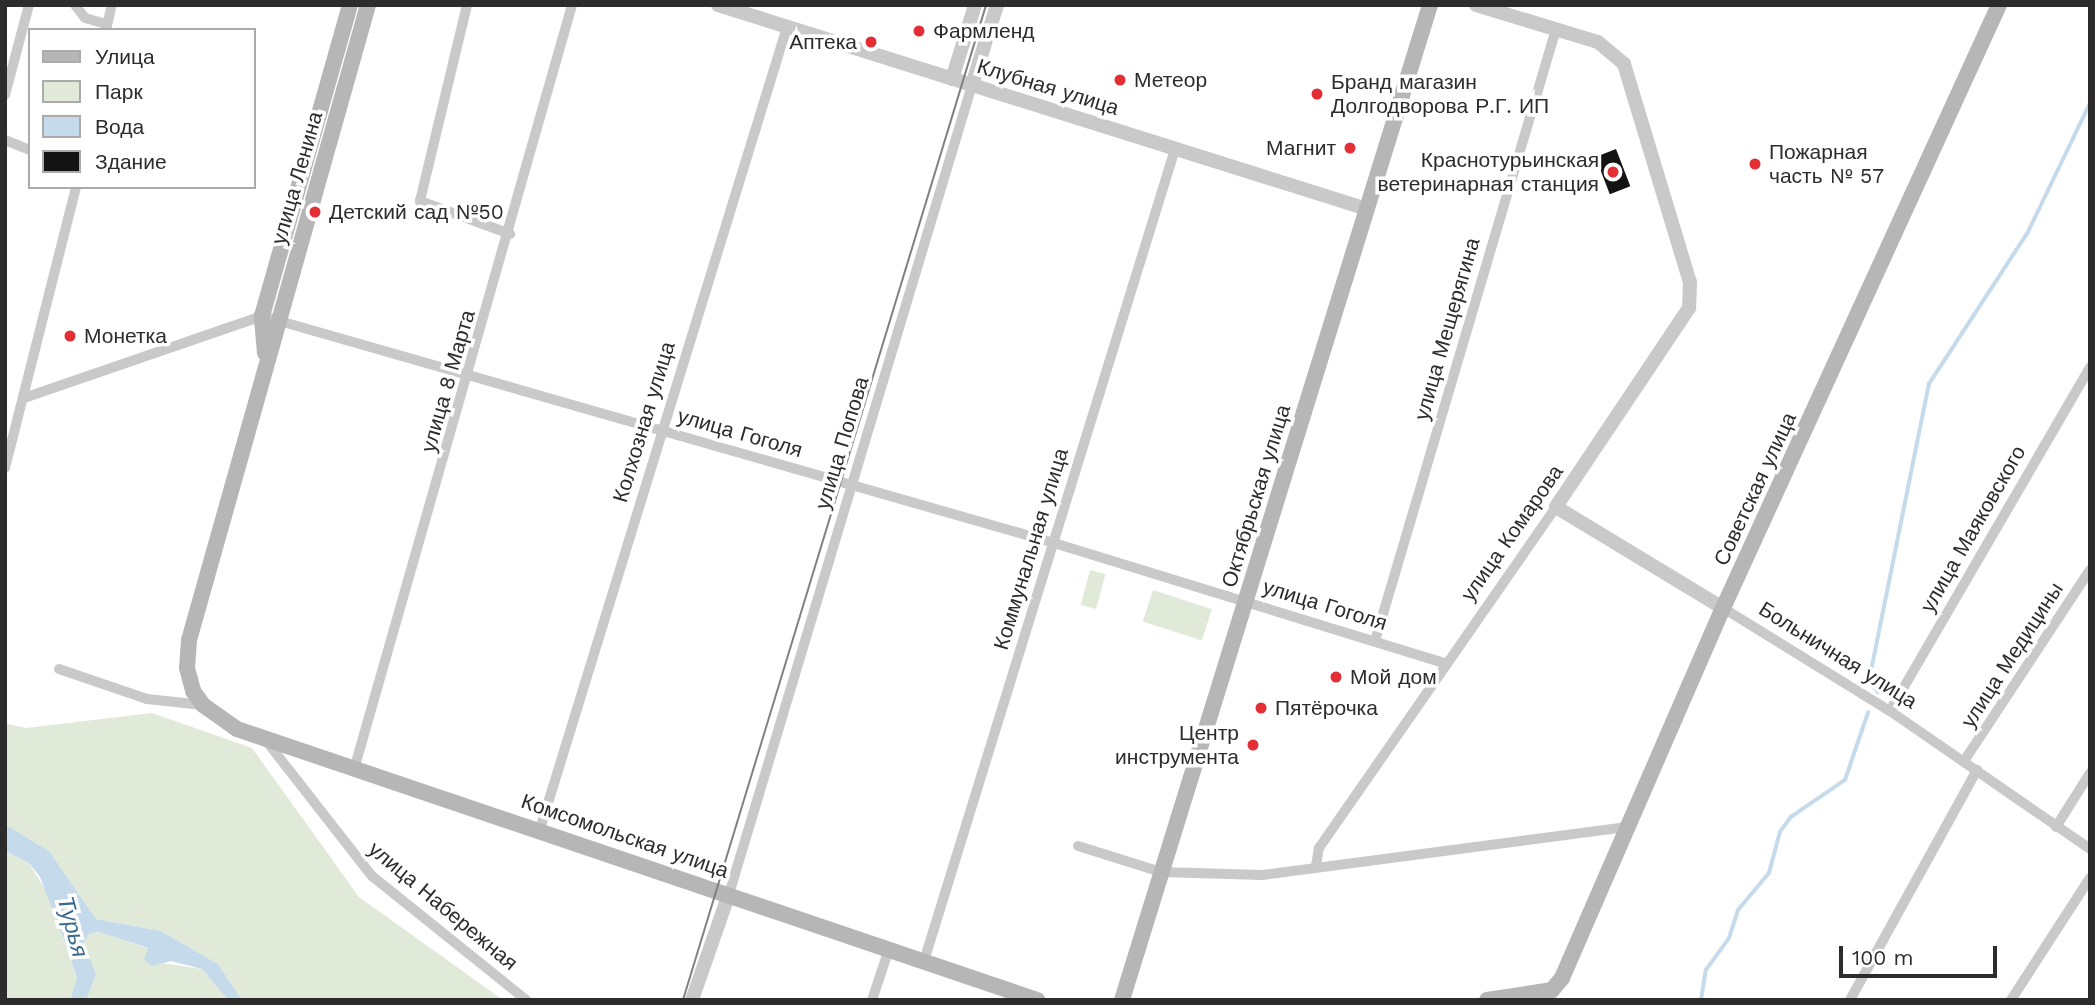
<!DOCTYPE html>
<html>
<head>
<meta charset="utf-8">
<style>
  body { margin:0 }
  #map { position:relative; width:2095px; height:1005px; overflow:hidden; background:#fff; font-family:"Work Sans",sans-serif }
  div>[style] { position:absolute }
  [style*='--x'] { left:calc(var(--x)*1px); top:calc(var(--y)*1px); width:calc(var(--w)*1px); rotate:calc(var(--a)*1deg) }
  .green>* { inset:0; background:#e1ead9; transform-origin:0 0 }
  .water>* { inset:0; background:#c5daea }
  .stream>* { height:3.5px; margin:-1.75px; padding:0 1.75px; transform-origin:1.75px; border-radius:1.75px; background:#c5daea }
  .building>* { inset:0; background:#131313; transform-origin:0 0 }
  .minor>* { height:10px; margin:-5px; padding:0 5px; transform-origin:5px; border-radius:5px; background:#c9c9c9 }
  .tertiary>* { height:14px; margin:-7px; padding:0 7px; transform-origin:7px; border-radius:7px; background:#c9c9c9 }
  .secondary>* { height:16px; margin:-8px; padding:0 8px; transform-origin:8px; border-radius:8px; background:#b6b6b6 }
  .tram>* { height:2px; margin:-1px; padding:0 1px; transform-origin:1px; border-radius:1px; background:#818181 }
  .dots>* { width:19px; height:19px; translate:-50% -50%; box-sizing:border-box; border:4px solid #fff; border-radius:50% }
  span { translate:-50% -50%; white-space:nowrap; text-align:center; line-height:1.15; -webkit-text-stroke:7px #fff; paint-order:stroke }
  .poi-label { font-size:21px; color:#2c2c2c }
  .left { translate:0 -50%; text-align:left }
  .right { translate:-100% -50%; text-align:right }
  .street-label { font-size:21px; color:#2c2c2c }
  .water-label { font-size:23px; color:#3c6a8c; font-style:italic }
  .frame { position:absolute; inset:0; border:7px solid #2c2c2c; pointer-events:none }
  .legend { position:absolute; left:28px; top:28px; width:228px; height:161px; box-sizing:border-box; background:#fff; border:2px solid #ababab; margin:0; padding:9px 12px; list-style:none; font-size:21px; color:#2c2c2c }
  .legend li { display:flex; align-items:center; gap:14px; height:35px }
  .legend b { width:35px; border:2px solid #ababab }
  .scale { position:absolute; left:1839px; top:946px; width:158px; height:32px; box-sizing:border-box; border:4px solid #2c2c2c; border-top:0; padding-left:9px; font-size:21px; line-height:24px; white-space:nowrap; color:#2c2c2c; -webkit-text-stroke:5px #fff; paint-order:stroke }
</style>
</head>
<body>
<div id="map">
  <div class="green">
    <div style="left:1090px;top:570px;width:16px;height:36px;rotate:15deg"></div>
    <div style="left:1153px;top:590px;width:62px;height:33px;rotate:18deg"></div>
    <div style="clip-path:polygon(152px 713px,252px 748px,359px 897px,503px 1000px,242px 1000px,218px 964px,161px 931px,96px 919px,49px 851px,5px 824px,5px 723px,26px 728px)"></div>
    <div style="clip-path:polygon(5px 851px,29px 863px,46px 891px,77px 978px,70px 1000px,5px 1000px)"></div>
    <div style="clip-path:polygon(100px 932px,149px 949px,146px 955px,162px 963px,202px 969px,228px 1000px,86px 1000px,83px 944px,89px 934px)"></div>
  </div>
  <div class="water">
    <div style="clip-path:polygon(5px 824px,49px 851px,96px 919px,161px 931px,218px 964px,242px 1000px,228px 1000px,202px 969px,171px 961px,152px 966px,144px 960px,148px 948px,99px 932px,89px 934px,83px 944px,96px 974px,86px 1000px,70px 1000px,77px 978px,63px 938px,40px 877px,29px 863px,5px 851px)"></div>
  </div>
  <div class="stream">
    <div style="--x:1878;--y:693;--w:15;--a:-127"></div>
    <div style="--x:1869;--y:681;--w:303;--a:-78.6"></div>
    <div style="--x:1929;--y:384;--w:181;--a:-56.9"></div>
    <div style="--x:2028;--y:232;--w:143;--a:-64.3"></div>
    <div style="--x:1701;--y:1000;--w:30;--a:-81"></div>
    <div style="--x:1706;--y:970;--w:39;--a:-54"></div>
    <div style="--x:1729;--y:938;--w:29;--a:-72"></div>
    <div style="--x:1738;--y:910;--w:48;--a:-50"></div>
    <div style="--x:1769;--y:873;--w:42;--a:-75"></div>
    <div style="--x:1780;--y:832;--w:19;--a:-54"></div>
    <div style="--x:1791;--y:817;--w:65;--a:-34.4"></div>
    <div style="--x:1845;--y:780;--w:71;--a:-71.1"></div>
  </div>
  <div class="building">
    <div style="left:1616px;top:149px;width:40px;height:22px;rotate:69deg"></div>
  </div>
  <div class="minor">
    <div style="--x:75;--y:5;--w:16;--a:52"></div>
    <div style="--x:85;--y:18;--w:22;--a:16"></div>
    <div style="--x:467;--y:5;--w:202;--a:103.5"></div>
    <div style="--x:420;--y:201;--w:96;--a:20.1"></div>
    <div style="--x:106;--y:30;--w:26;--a:-77"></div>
    <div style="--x:5;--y:95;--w:93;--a:-75.1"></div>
    <div style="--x:5;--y:140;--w:27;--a:22"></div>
    <div style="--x:24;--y:398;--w:252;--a:-19"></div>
    <div style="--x:262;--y:316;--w:824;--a:15.99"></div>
    <div style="--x:1054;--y:543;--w:411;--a:17.1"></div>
    <div style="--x:5;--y:468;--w:290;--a:-75.8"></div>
    <div style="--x:1723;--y:608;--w:196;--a:31.7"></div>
    <div style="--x:1890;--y:711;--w:243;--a:34.6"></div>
    <div style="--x:1375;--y:641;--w:638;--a:-73.52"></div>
    <div style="--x:59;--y:669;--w:93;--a:18.8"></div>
    <div style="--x:147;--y:699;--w:56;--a:6.1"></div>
    <div style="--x:1890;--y:711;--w:398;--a:-59.8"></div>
    <div style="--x:264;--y:738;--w:175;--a:52"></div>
    <div style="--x:372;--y:876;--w:198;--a:38.8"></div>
    <div style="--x:1964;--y:761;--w:229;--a:-56.6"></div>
    <div style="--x:355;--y:766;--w:791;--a:-74.08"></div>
    <div style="--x:2056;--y:827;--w:64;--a:-57.8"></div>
    <div style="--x:540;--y:829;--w:839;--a:-72.88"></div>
    <div style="--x:1078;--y:846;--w:87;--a:17.4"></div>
    <div style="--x:1161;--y:872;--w:101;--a:1.7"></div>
    <div style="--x:1262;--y:875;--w:367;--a:-7.5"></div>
    <div style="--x:1316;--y:866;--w:18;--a:-81"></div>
    <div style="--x:1319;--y:848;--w:415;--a:-55.2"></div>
    <div style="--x:729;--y:894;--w:845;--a:-73.28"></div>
    <div style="--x:924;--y:961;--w:850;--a:-72.82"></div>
    <div style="--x:872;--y:1000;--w:54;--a:-71.6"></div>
    <div style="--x:1850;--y:1000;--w:263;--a:-61.1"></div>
    <div style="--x:2011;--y:1000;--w:145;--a:-57.1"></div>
  </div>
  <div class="tertiary">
    <div style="--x:718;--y:5;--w:680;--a:17.45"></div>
    <div style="--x:1476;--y:5;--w:127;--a:16.9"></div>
    <div style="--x:1598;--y:42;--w:34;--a:40"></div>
    <div style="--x:1624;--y:64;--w:228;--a:73.2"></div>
    <div style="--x:1690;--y:282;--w:26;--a:92"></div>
    <div style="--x:1689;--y:308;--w:239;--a:123.8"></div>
    <div style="--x:1556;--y:507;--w:195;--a:31.2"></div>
    <div style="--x:952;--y:79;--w:77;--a:-72.7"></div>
    <div style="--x:972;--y:85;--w:84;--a:-72.6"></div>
    <div style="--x:692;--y:1000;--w:112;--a:-70.8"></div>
  </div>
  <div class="secondary">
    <div style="--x:368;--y:5;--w:660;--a:105.74"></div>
    <div style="--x:189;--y:640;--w:28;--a:94"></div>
    <div style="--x:187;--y:668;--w:24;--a:75"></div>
    <div style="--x:193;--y:691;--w:17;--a:54"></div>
    <div style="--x:203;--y:705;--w:42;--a:35.2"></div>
    <div style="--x:237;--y:729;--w:845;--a:18.71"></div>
    <div style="--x:265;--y:353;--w:37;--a:-95"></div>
    <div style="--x:262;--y:316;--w:323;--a:-74.2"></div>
    <div style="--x:1122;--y:1000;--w:1042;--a:-72.8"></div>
    <div style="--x:1487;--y:1000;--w:66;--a:-8.7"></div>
    <div style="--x:1552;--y:990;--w:16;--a:-50"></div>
    <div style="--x:1562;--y:978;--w:404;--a:-66.5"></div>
    <div style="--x:1723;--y:608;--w:663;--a:-65.41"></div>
  </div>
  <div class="tram">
    <div style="--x:683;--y:1000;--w:1040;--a:-73.06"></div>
  </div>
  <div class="dots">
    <div style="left:919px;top:31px;background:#e22e34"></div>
    <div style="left:871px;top:42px;background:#e22e34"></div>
    <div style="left:1120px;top:80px;background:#e22e34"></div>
    <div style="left:1317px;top:94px;background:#e22e34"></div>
    <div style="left:1350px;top:148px;background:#e22e34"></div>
    <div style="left:1755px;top:164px;background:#e22e34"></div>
    <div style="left:1613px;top:172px;background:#e22e34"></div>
    <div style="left:315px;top:212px;background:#e22e34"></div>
    <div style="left:70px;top:336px;background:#e22e34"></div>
    <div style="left:1336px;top:677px;background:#e22e34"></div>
    <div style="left:1261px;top:708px;background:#e22e34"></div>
    <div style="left:1253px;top:745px;background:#e22e34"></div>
  </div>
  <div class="poi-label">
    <span class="left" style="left:933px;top:31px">Фармленд</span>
    <span class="right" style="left:857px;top:42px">Аптека</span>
    <span class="left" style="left:1134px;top:80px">Метеор</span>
    <span class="left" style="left:1331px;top:94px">Бранд магазин<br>Долгодворова Р.Г. ИП</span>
    <span class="right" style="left:1336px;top:148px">Магнит</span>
    <span class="left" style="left:1769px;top:164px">Пожарная<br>часть № 57</span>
    <span class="right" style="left:1599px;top:172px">Краснотурьинская<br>ветеринарная станция</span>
    <span class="left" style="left:329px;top:212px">Детский сад №50</span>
    <span class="left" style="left:84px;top:336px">Монетка</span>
    <span class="left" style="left:1350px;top:677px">Мой дом</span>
    <span class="left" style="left:1275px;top:708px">Пятёрочка</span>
    <span class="right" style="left:1239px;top:745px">Центр<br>инструмента</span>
  </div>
  <div class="street-label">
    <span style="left:1048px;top:87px;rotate:17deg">Клубная улица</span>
    <span style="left:297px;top:178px;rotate:-74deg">улица Ленина</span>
    <span style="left:1447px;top:329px;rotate:-74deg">улица Мещерягина</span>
    <span style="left:448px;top:381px;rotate:-74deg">улица 8 Марта</span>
    <span style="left:644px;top:422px;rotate:-73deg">Колхозная улица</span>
    <span style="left:740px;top:433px;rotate:16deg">улица Гоголя</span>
    <span style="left:842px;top:443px;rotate:-73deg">улица Попова</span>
    <span style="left:1755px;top:489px;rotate:-65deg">Советская улица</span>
    <span style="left:1256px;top:496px;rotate:-73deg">Октябрьская улица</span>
    <span style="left:1973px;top:529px;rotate:-60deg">улица Маяковского</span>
    <span style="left:1512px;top:533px;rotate:-55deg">улица Комарова</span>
    <span style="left:1031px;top:549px;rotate:-73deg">Коммунальная улица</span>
    <span style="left:1325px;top:605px;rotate:17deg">улица Гоголя</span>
    <span style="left:1838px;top:655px;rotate:32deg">Больничная улица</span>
    <span style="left:2012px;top:655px;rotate:-57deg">улица Медицины</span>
    <span style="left:625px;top:836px;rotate:19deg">Комсомольская улица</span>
    <span style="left:443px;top:906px;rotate:40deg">улица Набережная</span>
  </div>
  <div class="water-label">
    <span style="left:72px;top:927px;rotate:75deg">Турья</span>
  </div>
  <div class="frame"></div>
  <ul class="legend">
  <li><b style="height:9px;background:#b6b6b6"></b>Улица</li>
  <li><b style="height:19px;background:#e1ead9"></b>Парк</li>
  <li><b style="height:19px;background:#c5daea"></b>Вода</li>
  <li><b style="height:19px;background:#131313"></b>Здание</li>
  </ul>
  <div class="scale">100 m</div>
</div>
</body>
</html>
